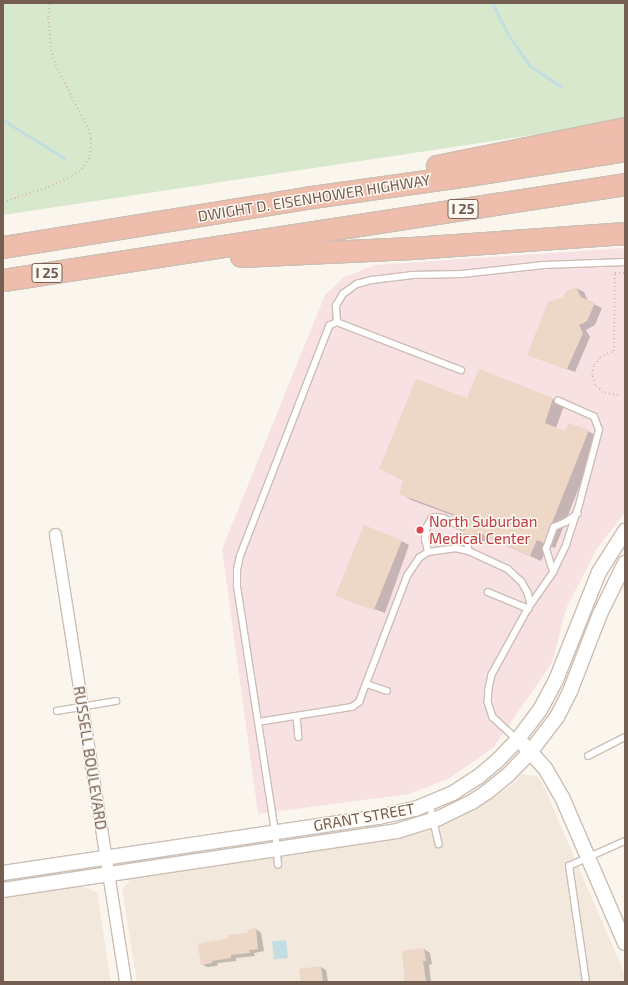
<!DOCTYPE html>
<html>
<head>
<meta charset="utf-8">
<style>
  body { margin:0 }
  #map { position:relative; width:628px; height:985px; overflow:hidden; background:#fbf6ed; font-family:"Exo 2",sans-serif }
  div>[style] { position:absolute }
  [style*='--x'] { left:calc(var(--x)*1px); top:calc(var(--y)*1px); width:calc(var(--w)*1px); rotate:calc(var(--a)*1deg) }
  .residential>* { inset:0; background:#f2e8dc }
  .medical>* { inset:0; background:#f8e1e3 }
  .green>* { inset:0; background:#d7e8cc }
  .water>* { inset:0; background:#c3dee3; transform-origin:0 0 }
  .shadow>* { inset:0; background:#0003 }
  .stream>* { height:3px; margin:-1.5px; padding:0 1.5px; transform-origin:1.5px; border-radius:1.5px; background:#c3dee3 }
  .building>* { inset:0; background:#edd7c7; transform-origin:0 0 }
  .path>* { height:2px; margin-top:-1px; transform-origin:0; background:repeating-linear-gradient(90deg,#d3baaa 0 1px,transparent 0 4px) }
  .roads { filter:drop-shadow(1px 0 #ccbeb3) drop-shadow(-1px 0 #ccbeb3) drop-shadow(0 1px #ccbeb3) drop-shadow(0 -1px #ccbeb3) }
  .service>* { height:5.5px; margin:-2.75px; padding:0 2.75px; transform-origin:2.75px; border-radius:2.75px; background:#fff }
  .minor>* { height:11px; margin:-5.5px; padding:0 5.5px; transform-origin:5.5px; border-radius:5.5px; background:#fff }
  .tertiary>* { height:14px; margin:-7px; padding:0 7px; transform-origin:7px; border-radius:7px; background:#fff }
  .motorway>* { height:21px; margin:-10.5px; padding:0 10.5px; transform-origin:10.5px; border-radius:10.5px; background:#eebdab }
  .dots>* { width:11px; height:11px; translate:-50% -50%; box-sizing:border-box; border:2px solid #fefaf3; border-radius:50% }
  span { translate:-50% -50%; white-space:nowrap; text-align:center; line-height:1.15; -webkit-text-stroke:3px #fefaf3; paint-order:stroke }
  .shield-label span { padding:1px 3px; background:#fefaf3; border:1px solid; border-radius:3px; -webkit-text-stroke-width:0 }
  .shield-label { font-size:14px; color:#745e51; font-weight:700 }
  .street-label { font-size:15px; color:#745e51 }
  .health-label { font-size:15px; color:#be3a42 }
  .left { translate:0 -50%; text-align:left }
  .frame { position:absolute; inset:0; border:4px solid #745e51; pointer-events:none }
</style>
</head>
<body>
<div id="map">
  <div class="residential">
    <div style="clip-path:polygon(521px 774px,537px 776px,543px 785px,623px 970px,625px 982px,137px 982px,122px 889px,132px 878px,401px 837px,424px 831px,471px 811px,497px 795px,517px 781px)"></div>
    <div style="clip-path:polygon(81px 886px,97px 892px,111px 982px,3px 982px,3px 898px)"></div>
  </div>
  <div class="medical">
    <div style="clip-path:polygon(625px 248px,625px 512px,596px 550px,566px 609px,552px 663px,493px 748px,448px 779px,409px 794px,258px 814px,222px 549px,325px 295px,344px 277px,375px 265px)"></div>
  </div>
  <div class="green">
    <div style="clip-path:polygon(3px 3px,625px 3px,625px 121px,3px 215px)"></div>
  </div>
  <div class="water">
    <div style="left:286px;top:940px;width:18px;height:14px;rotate:84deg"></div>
  </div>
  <div class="shadow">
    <div style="clip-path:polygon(576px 288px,584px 292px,588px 301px,602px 308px,595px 325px,586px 330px,590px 337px,575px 372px,528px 355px,564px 298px)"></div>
    <div style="clip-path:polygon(480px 370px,553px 399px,564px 406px,556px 428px,566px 433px,588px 431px,599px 437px,555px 548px,548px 546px,541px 561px,491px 539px,482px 542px,477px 539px,474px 542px,464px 536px,467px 528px,465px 520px,411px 500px,400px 493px,404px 481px,380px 468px,468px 399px)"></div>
    <div style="clip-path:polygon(402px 541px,409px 545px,385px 613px,339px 596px)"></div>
    <div style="clip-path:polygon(256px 929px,261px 933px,264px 951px,254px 953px,255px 956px,236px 958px,236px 961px,218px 963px,217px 966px,207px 967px,202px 964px)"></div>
    <div style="clip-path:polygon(424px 949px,430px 953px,432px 964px,429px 965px,431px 982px,405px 982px,403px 952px)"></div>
    <div style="clip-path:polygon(321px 967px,326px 970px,328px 982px,302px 982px)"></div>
  </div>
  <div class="stream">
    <div style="--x:492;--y:3;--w:34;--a:63"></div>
    <div style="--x:507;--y:33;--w:40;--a:55.1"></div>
    <div style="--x:530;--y:66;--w:37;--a:33"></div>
    <div style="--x:3;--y:120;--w:72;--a:31.9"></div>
  </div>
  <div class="building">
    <div style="clip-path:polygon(576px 287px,581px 297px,595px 303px,587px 321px,579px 325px,583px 333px,567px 369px,527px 355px,548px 302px,563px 297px,566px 291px)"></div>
    <div style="clip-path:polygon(479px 369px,553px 398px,545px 423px,565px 431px,568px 423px,589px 430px,544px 543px,537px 540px,530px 556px,479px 533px,471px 536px,466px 534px,463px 537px,460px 530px,466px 527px,463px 522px,464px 518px,399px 494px,403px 480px,379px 469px,416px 379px,467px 398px)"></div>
    <div style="left:364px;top:525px;width:41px;height:76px;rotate:22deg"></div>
    <div style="clip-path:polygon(256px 928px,258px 949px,249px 950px,250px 953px,231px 955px,231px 958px,212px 961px,212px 963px,201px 965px,198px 944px,229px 938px,228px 935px,248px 933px,247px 930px)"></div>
    <div style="clip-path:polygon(424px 948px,426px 961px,423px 961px,426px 981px,405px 982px,402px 951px)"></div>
    <div style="clip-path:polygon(321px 966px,323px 982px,301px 982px,299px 969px)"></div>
  </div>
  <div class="path">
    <div style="--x:3;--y:202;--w:48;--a:-18.1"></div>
    <div style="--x:49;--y:187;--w:25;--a:-26"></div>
    <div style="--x:72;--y:176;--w:12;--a:-35"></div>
    <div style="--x:82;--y:169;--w:15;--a:-58"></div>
    <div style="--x:90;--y:156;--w:18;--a:-87"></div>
    <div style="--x:91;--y:138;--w:8;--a:-104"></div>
    <div style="--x:89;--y:130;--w:72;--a:-117.3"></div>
    <div style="--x:56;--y:66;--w:16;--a:-108"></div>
    <div style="--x:51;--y:51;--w:34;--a:-95"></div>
    <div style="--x:48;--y:17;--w:14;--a:-82"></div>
    <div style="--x:618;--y:395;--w:15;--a:-169"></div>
    <div style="--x:603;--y:392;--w:11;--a:-139"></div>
    <div style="--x:595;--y:385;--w:10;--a:-107"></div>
    <div style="--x:592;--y:375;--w:10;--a:-79"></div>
    <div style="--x:594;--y:365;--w:10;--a:-53"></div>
    <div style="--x:600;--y:357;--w:15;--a:-23"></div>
    <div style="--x:614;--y:351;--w:78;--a:-89.3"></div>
    <div style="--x:615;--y:273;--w:10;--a:0"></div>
  </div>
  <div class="roads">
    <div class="service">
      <div style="--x:337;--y:322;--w:16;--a:-94"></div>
      <div style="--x:336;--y:306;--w:14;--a:-60"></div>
      <div style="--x:343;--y:294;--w:17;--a:-36"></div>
      <div style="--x:357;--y:284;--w:16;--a:-15"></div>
      <div style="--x:372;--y:280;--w:39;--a:-7"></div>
      <div style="--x:411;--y:275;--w:51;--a:-1.1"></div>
      <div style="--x:462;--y:274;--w:82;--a:-6.3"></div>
      <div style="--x:544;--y:265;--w:81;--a:-2.1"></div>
      <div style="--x:467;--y:538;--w:13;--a:81"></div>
      <div style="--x:428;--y:552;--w:13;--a:-103"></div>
      <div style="--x:425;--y:539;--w:12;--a:-81"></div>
      <div style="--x:427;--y:527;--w:9;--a:-63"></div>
      <div style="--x:431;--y:519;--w:4;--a:-27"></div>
      <div style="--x:435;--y:517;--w:8;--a:7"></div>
      <div style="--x:443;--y:518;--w:21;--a:23"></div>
      <div style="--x:553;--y:572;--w:24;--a:-107"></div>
      <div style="--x:546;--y:549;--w:23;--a:-70"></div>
      <div style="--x:554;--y:527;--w:13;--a:-23"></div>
      <div style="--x:566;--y:522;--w:14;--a:-36"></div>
      <div style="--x:488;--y:592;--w:44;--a:22.5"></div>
      <div style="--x:531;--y:604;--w:39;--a:-55"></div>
      <div style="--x:553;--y:572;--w:30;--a:-64"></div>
      <div style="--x:566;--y:545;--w:38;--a:-72"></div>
      <div style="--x:578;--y:509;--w:82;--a:-75.1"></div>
      <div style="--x:599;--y:430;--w:14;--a:-111"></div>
      <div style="--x:594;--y:417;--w:39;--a:-156"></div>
      <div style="--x:367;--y:684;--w:21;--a:19"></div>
      <div style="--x:57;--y:711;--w:60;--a:-9.6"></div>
      <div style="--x:297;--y:716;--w:21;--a:85"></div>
      <div style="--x:258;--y:722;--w:95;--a:-9.1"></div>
      <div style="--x:352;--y:707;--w:9;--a:-36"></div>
      <div style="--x:359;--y:702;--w:135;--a:-69.1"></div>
      <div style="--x:407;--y:576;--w:22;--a:-56"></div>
      <div style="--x:419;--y:558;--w:11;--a:-34"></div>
      <div style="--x:428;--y:552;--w:27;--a:-8"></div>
      <div style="--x:455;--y:548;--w:14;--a:12"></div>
      <div style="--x:469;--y:551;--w:43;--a:24.8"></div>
      <div style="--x:508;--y:569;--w:19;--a:43"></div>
      <div style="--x:522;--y:582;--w:13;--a:61"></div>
      <div style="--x:528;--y:593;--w:11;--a:75"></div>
      <div style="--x:531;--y:604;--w:81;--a:118.8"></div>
      <div style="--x:492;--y:675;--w:14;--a:102"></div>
      <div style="--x:489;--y:689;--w:13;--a:94"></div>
      <div style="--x:488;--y:702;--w:16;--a:72"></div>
      <div style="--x:493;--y:717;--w:33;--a:43"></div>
      <div style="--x:588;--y:756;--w:42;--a:-27.2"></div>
      <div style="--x:430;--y:804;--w:41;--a:77.3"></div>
      <div style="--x:278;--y:865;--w:33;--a:-95"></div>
      <div style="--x:275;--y:832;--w:249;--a:-98.8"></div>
      <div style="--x:237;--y:586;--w:16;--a:-90"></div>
      <div style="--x:237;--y:570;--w:14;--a:-78"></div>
      <div style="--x:240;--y:556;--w:247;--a:-68.8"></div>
      <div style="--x:329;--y:326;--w:9;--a:-27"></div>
      <div style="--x:337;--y:322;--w:133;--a:21.2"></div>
      <div style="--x:586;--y:982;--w:117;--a:-98.3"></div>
      <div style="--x:569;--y:866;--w:61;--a:-24.1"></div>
    </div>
    <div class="minor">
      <div style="--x:55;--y:534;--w:453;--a:81.1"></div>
    </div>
    <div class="tertiary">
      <div style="--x:524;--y:745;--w:31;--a:48"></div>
      <div style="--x:545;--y:768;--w:34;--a:60"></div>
      <div style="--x:562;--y:797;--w:159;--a:66.7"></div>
      <div style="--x:3;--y:873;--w:380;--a:-8.5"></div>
      <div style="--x:379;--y:817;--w:37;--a:-13"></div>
      <div style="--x:415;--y:809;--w:41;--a:-22.8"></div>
      <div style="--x:453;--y:793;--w:30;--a:-33"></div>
      <div style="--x:478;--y:777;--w:25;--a:-40"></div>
      <div style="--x:497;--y:761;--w:30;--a:-46"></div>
      <div style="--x:518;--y:739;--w:36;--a:-53"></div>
      <div style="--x:540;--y:710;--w:34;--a:-62"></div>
      <div style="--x:556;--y:680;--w:116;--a:-68.3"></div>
      <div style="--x:599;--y:572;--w:49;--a:-57.6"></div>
      <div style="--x:3;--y:890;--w:398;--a:-8.5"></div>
      <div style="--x:397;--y:831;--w:44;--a:-17.2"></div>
      <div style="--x:439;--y:818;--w:37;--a:-26"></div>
      <div style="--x:472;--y:802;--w:18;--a:-34"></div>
      <div style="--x:487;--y:792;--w:28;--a:-39"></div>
      <div style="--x:509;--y:774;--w:32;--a:-46"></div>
      <div style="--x:531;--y:751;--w:43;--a:-52.6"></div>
      <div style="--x:557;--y:717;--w:31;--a:-63"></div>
      <div style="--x:571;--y:689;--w:80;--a:-68.9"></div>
      <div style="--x:600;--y:614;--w:57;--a:-63.9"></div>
    </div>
    <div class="motorway">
      <div style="--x:437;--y:166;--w:192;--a:-11.4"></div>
      <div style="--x:3;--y:247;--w:306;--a:-9.2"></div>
      <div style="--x:305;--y:198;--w:166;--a:-8"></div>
      <div style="--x:469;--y:175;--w:158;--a:-9.1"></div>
      <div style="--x:241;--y:256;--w:171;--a:-2.7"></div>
      <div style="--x:412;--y:248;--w:214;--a:-4"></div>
      <div style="--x:3;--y:280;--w:629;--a:-8.77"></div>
    </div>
  </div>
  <div class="dots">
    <div style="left:420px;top:530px;background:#e0444e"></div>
  </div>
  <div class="shield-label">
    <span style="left:463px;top:209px">I 25</span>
    <span style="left:47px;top:273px">I 25</span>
  </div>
  <div class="street-label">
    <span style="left:314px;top:198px;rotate:-9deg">DWIGHT D. EISENHOWER HIGHWAY</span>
    <span style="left:90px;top:758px;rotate:81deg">RUSSELL BOULEVARD</span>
    <span style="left:364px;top:817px;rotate:-10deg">GRANT STREET</span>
  </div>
  <div class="health-label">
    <span class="left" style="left:429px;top:530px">North Suburban<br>Medical Center</span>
  </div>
  <div class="frame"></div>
</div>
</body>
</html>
